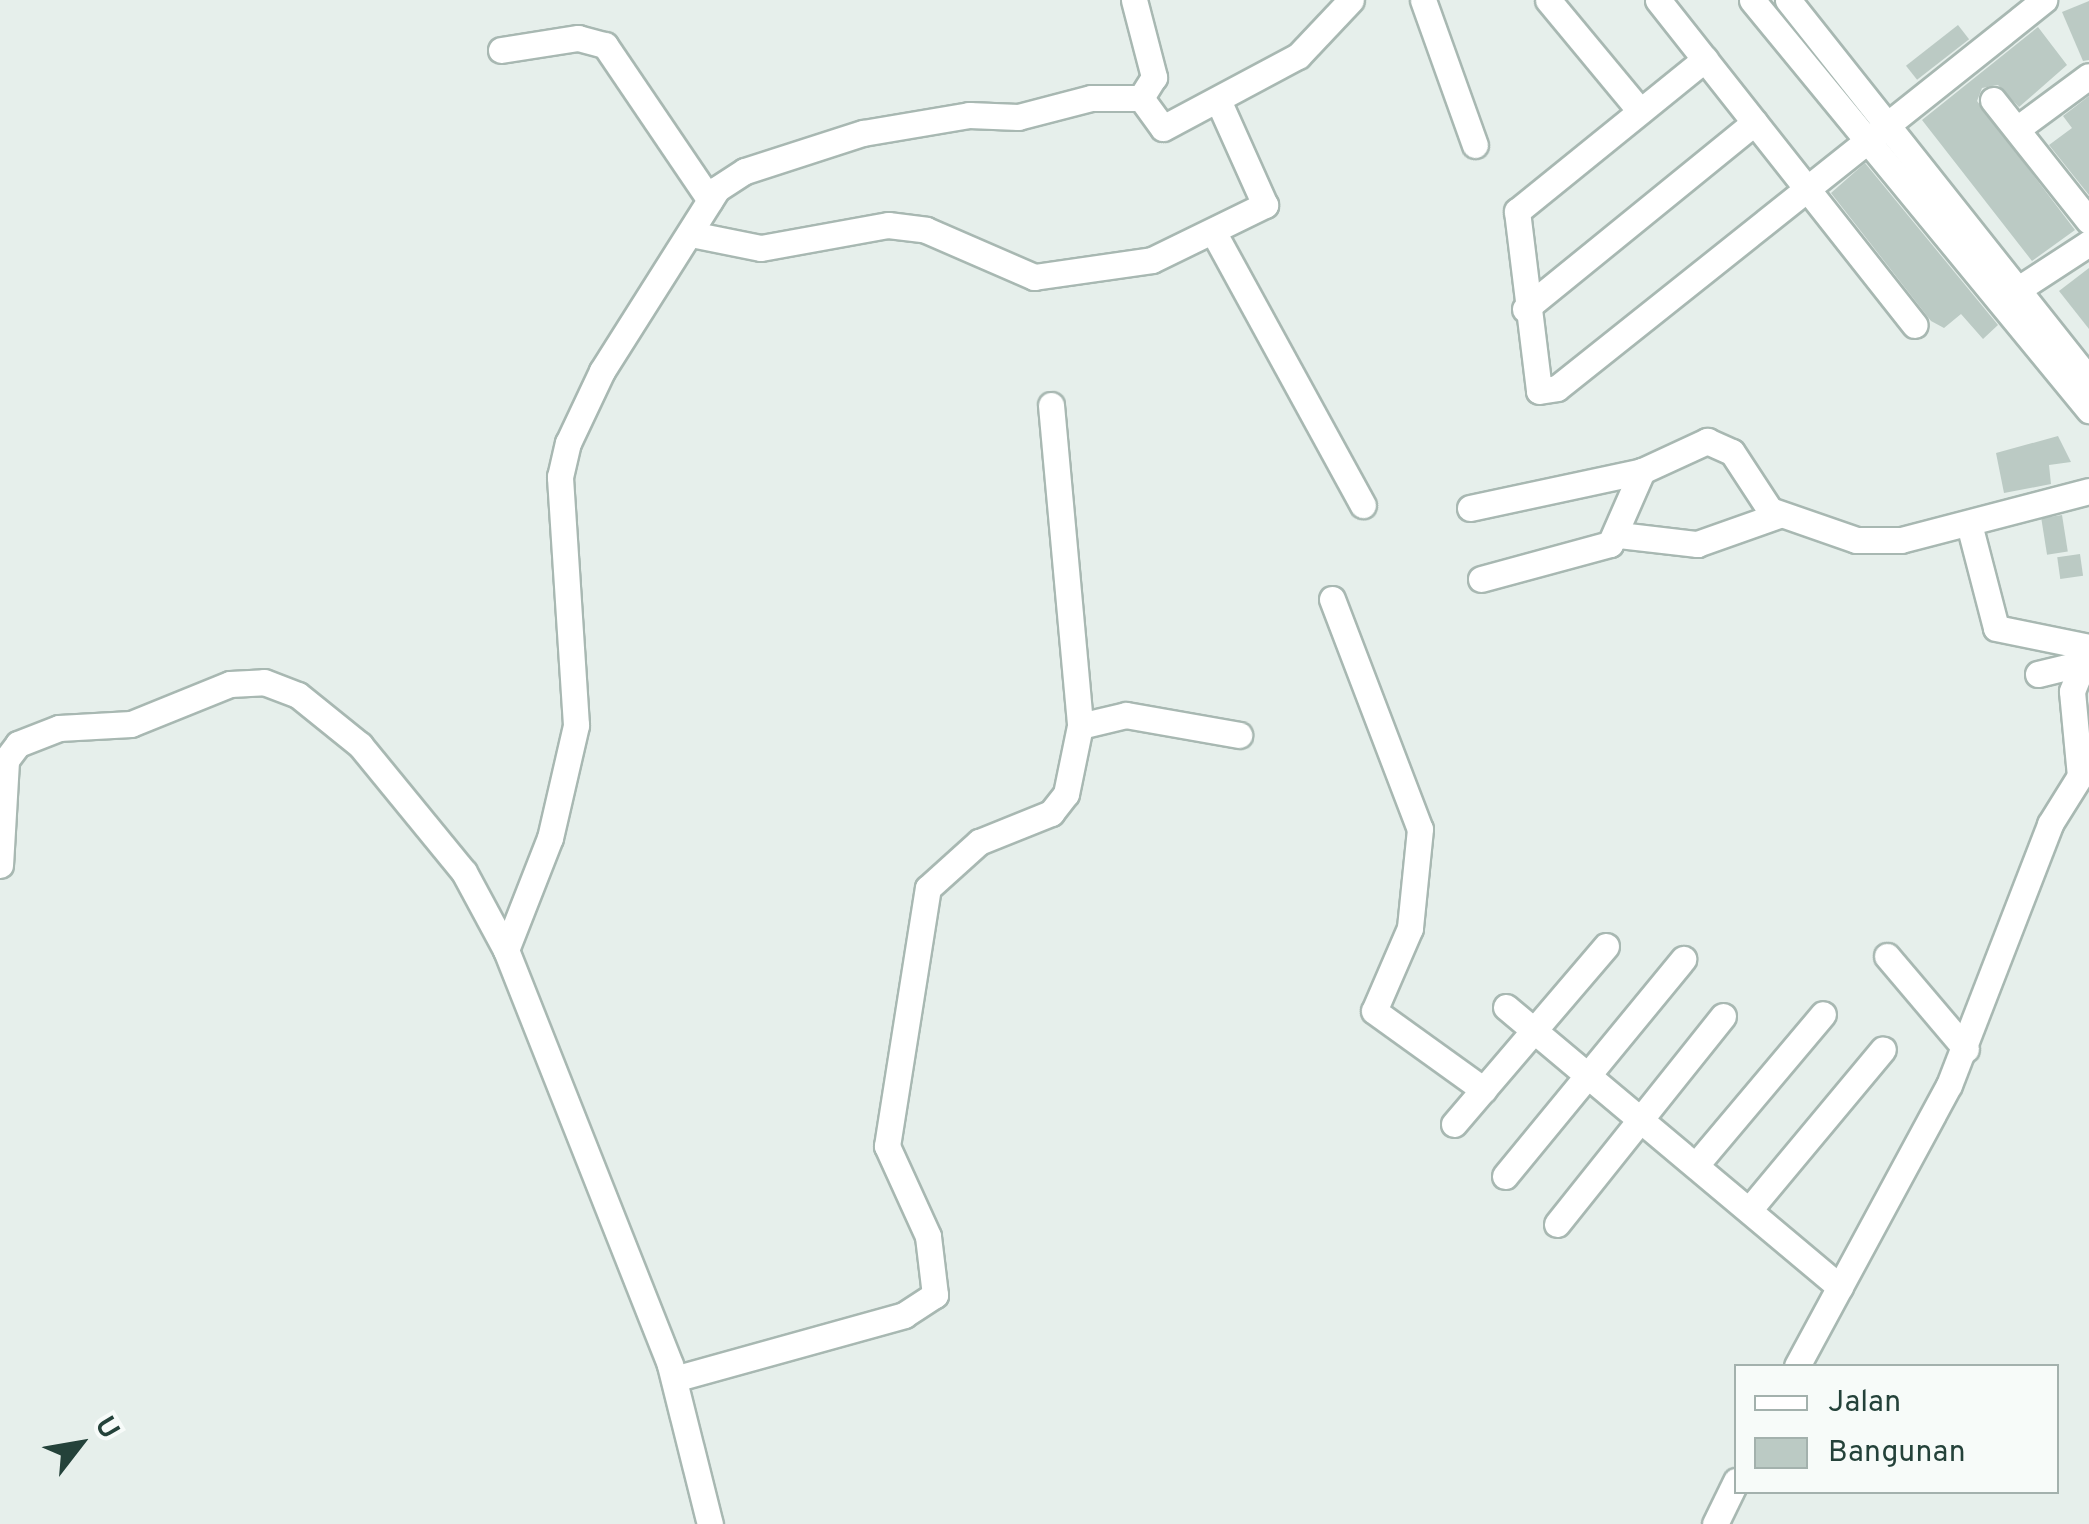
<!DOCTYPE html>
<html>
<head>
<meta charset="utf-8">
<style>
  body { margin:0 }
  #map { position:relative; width:2089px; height:1524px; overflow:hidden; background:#e6efeb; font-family:Overpass,sans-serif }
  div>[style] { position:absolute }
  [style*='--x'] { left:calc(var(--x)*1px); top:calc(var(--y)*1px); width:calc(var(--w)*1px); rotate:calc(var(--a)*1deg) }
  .building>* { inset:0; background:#bbcac4; transform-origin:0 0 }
  .roads { filter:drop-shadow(2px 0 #a8b8b2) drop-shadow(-2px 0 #a8b8b2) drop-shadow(0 2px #a8b8b2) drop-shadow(0 -2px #a8b8b2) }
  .minor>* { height:25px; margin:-12.5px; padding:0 12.5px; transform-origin:12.5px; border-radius:12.5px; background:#fff }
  span { translate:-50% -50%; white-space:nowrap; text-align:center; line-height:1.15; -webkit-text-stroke:10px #f7fbf9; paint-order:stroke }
  .legend { position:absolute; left:1734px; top:1364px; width:325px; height:130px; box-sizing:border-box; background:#f7fbf9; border:2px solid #a3b1ad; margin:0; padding:12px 18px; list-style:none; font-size:30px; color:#24423a }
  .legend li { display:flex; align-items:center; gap:20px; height:50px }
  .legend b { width:50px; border:2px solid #a3b1ad }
  .north { position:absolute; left:30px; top:1394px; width:100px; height:100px; -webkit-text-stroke:8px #f7fbf9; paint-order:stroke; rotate:59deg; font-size:28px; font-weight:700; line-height:40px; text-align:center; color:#24423a }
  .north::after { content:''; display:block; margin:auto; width:35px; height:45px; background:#24423a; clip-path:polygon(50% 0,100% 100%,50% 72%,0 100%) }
</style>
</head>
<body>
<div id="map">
  <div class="building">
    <div style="clip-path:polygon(2089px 1px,2089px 60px,2083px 61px,2062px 12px)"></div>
    <div style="left:1958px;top:25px;width:18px;height:66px;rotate:52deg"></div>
    <div style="clip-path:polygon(2038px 27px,2067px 65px,2019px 107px,1998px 85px,1982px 88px,1977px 101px,2075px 230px,2032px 261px,1922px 120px)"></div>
    <div style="clip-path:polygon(2089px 96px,2089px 195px,2049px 145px,2072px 128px,2063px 116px)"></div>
    <div style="clip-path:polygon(1865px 163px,1998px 325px,1983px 339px,1961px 314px,1944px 328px,1931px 321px,1831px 193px)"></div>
    <div style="clip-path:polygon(2089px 268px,2089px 329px,2059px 291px)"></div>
    <div style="clip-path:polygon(2058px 436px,2071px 462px,2049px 465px,2051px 484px,2004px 493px,1996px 453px)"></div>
    <div style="left:2062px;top:515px;width:37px;height:21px;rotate:81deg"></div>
    <div style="left:2080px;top:554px;width:22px;height:23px;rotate:82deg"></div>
  </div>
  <div class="roads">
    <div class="minor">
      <div style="--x:1134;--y:0;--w:80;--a:75.4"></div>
      <div style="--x:1154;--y:77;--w:25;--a:122"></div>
      <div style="--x:1423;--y:0;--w:154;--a:70.3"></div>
      <div style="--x:1548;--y:0;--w:144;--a:50.3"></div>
      <div style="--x:1658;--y:0;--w:414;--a:51.7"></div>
      <div style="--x:1752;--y:0;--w:531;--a:50.58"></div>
      <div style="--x:1788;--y:0;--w:485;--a:51.6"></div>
      <div style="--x:501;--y:50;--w:78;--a:-8.9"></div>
      <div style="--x:578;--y:38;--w:28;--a:15"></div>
      <div style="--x:605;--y:45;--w:187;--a:55.9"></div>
      <div style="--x:1705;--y:59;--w:242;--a:141"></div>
      <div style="--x:1517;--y:211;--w:181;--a:83"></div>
      <div style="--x:1539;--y:391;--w:18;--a:-9"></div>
      <div style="--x:1557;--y:388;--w:623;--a:-38.54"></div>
      <div style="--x:1993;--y:100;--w:154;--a:51.6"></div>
      <div style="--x:2017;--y:129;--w:89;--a:-36.4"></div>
      <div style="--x:691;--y:234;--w:71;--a:11.3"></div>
      <div style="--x:761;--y:248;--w:129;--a:-10.3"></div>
      <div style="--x:888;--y:225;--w:38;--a:7"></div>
      <div style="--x:926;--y:230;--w:118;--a:23.5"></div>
      <div style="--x:1034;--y:277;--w:119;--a:-8.2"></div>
      <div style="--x:1152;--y:260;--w:126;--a:-26"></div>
      <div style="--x:1265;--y:205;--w:115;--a:-114.1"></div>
      <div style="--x:1215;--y:235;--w:308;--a:61.3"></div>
      <div style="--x:2017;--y:290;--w:86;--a:-33.1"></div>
      <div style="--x:1525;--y:309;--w:296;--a:-39.1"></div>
      <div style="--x:1051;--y:405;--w:322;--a:84.8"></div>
      <div style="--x:1470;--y:508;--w:176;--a:-12.1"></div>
      <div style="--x:1642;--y:471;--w:72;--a:-24.8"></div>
      <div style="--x:1707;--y:441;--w:27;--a:24"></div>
      <div style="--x:1732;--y:452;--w:69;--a:56.8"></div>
      <div style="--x:1770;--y:510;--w:91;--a:19.2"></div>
      <div style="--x:1856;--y:540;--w:45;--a:0"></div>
      <div style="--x:1901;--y:540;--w:194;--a:-14.6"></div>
      <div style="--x:1969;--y:524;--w:107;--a:75.4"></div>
      <div style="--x:1996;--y:628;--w:95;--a:11.5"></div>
      <div style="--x:1619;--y:535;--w:79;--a:6.6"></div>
      <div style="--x:1697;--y:544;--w:87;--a:-19.5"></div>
      <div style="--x:1481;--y:579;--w:134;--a:-15.2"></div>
      <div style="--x:1610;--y:544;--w:80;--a:-66.3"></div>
      <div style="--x:1332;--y:599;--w:246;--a:69.1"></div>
      <div style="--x:1420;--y:829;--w:100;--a:95.8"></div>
      <div style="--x:1410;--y:928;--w:90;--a:113.4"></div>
      <div style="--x:1374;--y:1011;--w:135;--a:35.7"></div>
      <div style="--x:2038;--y:674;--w:46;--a:-13.7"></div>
      <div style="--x:0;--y:865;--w:105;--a:-86.7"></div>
      <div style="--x:6;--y:760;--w:20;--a:-53"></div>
      <div style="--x:18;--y:744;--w:44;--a:-21.3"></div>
      <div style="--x:59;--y:728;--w:72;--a:-3.2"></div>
      <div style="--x:131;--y:724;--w:107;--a:-22"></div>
      <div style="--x:230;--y:684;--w:34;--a:-3"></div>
      <div style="--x:264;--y:682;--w:36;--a:21"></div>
      <div style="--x:298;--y:695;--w:80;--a:38.9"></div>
      <div style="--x:360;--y:745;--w:164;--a:50.7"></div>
      <div style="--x:464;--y:872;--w:89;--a:61.7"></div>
      <div style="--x:506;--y:950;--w:446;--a:68.4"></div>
      <div style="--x:670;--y:1365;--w:164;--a:75.9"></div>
      <div style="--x:506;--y:950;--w:120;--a:-68.6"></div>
      <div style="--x:550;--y:838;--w:116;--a:-77"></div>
      <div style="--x:576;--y:725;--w:249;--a:-93.7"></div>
      <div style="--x:560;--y:477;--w:35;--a:-77"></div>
      <div style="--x:568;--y:443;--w:80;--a:-64.7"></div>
      <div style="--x:602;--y:371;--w:215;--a:-57.7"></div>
      <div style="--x:717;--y:189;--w:33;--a:-33"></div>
      <div style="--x:745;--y:171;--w:124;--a:-17.9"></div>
      <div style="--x:863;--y:133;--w:108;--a:-9.6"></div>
      <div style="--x:969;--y:115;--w:49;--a:2.3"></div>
      <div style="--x:1018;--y:117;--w:75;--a:-14.6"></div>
      <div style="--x:1091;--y:98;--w:50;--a:0"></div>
      <div style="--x:1141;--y:98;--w:37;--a:54"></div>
      <div style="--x:1163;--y:128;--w:153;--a:-28.1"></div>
      <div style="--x:1298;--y:56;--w:77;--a:-46.6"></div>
      <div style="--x:1887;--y:956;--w:122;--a:49.7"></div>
      <div style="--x:1506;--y:1007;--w:436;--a:40"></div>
      <div style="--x:1454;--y:1124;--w:234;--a:-49.5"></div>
      <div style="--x:1696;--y:1165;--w:197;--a:-49.9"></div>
      <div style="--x:1505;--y:1176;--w:281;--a:-50.6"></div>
      <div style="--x:1749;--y:1210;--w:209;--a:-50.2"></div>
      <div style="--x:1557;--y:1224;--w:266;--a:-51.4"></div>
      <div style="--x:1797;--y:1366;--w:319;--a:-61.6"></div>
      <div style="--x:1949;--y:1085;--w:280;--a:-68.8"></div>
      <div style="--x:2050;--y:824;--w:57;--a:-58"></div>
      <div style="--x:2080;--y:776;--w:85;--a:-95.4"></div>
      <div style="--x:2072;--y:691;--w:45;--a:-68"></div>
      <div style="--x:674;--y:1379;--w:239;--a:-15.5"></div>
      <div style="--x:904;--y:1315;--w:37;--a:-33"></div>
      <div style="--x:935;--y:1295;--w:59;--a:-96.8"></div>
      <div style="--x:928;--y:1236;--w:99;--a:-114.5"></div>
      <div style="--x:887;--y:1146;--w:261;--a:-81"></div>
      <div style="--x:928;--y:888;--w:69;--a:-42"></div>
      <div style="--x:979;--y:842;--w:78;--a:-21.9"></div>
      <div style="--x:1051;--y:813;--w:24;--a:-52"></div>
      <div style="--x:1066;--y:794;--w:69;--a:-78.4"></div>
      <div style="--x:1080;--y:726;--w:47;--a:-13.4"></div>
      <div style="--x:1126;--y:715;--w:115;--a:10"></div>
      <div style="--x:1715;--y:1524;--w:48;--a:-64"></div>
    </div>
  </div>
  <ul class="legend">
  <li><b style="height:12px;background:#fff"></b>Jalan</li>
  <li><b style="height:28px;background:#bbcac4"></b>Bangunan</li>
  </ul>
  <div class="north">U</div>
</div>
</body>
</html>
